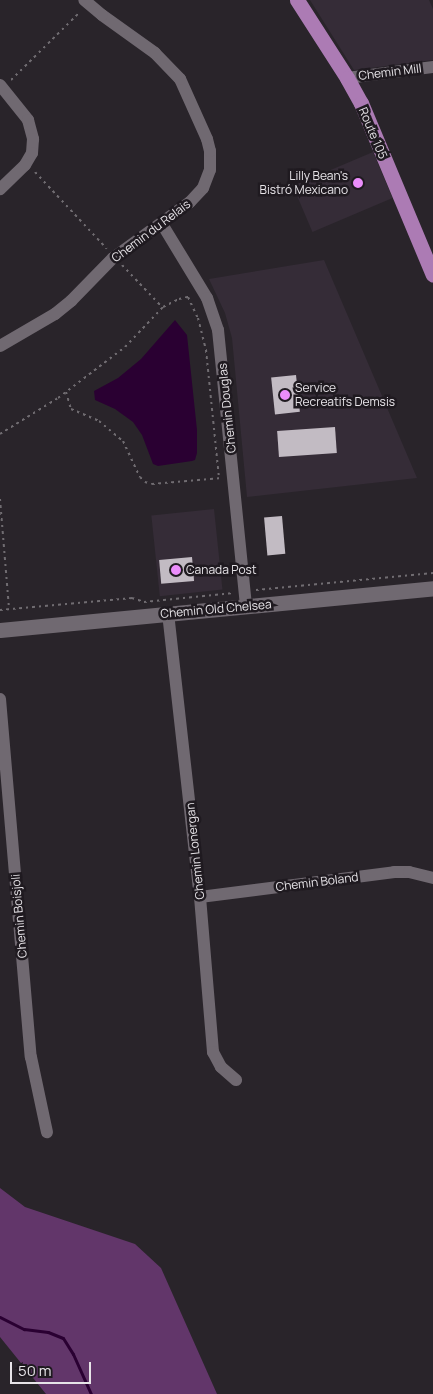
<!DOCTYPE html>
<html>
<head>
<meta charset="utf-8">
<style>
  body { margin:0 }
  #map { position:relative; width:433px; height:1394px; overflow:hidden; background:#29242a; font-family:Manrope,sans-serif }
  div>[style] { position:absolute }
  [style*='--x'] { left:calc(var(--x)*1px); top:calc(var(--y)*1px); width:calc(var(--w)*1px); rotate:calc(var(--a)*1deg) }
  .built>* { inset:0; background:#352c37; transform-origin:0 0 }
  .green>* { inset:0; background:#62366a }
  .water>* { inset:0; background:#2a0032 }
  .stream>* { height:3px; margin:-1.5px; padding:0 1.5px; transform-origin:1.5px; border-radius:1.5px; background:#2a0032 }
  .building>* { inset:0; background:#c2bbc3; transform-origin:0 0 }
  .path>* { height:2px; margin-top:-1px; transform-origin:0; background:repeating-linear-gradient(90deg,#706c71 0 2.5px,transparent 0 6.5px) }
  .street>* { height:12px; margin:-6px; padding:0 6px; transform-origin:6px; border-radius:6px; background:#706971 }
  .secondary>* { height:15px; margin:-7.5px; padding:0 7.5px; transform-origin:7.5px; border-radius:7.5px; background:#706971 }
  .primary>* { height:15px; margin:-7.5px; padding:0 7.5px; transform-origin:7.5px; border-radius:7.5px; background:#ac7bb4 }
  .dots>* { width:14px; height:14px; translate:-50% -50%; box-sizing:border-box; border:2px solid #1f1a20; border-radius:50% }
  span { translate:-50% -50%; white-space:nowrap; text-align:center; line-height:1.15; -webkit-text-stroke:5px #1f1a20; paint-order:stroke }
  .street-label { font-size:12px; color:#e7e4e8 }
  .poi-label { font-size:12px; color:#e7e4e8 }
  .right { translate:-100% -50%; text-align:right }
  .left { translate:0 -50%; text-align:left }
  .scale { position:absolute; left:10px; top:1362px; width:81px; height:22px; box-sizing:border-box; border:2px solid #e7e4e8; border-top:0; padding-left:6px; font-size:15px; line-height:18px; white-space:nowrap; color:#e7e4e8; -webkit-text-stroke:4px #1f1a20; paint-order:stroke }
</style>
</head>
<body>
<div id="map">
  <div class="built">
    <div style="clip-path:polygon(310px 0,429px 0,433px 9px,433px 60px,354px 70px)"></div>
    <div style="left:373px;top:152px;width:50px;height:87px;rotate:67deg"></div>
    <div style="clip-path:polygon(324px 260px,417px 478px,247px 497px,232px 338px,225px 313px,209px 279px)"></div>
    <div style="left:214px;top:509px;width:81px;height:63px;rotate:84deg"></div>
  </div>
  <div class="green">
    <div style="clip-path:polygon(0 1188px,25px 1207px,135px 1244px,161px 1268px,217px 1394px,46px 1394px,0 1337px)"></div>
  </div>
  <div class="water">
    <div style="clip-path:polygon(175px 320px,187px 335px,197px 430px,197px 453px,195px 460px,192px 461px,158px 466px,153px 464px,142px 435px,133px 422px,115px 409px,95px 400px,94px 391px,118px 378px,141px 359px)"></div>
  </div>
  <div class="stream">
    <div style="--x:0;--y:1317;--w:27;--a:27"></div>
    <div style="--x:24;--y:1329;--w:24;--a:7"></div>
    <div style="--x:48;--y:1332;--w:16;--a:22"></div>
    <div style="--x:63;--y:1338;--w:19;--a:58"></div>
    <div style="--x:73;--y:1354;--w:44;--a:65.8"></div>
  </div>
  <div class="building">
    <div style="left:296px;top:375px;width:37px;height:25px;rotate:84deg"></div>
    <div style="left:335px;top:427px;width:26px;height:58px;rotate:86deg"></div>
    <div style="left:282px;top:516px;width:38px;height:18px;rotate:85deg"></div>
    <div style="left:192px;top:557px;width:24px;height:33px;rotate:85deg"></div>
  </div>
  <div class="path">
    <div style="--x:11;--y:80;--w:97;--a:-44.6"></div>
    <div style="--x:35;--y:172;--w:105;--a:46.9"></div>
    <div style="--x:122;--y:265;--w:58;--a:46.4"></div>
    <div style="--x:188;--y:297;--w:23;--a:65"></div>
    <div style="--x:198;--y:318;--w:33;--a:76"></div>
    <div style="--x:206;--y:350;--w:129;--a:84.2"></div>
    <div style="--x:66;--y:392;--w:18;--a:74"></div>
    <div style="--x:71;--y:409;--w:30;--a:23"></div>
    <div style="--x:99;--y:421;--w:31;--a:40"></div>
    <div style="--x:123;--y:441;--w:40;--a:65"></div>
    <div style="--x:140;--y:477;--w:7;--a:45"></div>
    <div style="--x:145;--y:482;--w:7;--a:16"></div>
    <div style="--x:152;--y:484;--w:70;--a:-4.9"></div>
    <div style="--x:0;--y:434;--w:68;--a:-31.8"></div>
    <div style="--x:58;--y:398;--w:84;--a:-37.3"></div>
    <div style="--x:125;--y:347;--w:55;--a:-46.5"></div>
    <div style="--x:163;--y:307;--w:18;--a:-27"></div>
    <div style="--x:179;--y:299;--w:13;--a:-13"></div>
    <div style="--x:0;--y:499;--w:110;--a:85.3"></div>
    <div style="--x:256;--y:590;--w:178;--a:-5.5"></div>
    <div style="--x:0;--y:610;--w:133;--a:-5.2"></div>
    <div style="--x:132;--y:598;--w:13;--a:18"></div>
    <div style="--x:144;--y:602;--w:90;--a:-5.7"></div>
  </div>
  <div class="street">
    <div style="--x:347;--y:78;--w:87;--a:-7.3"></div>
    <div style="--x:0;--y:85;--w:45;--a:51.3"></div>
    <div style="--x:28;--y:120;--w:20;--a:75"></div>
    <div style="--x:33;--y:139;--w:14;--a:94"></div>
    <div style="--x:32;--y:153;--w:14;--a:120"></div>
    <div style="--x:25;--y:165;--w:35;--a:136"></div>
    <div style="--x:162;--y:224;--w:87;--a:58.7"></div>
    <div style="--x:207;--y:298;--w:34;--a:71"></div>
    <div style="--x:218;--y:330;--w:277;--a:84.2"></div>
    <div style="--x:0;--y:346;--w:64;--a:-30.2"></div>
    <div style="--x:55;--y:314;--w:21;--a:-39"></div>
    <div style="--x:71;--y:301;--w:60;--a:-45.7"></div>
    <div style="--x:113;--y:258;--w:95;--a:-36"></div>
    <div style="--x:190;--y:202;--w:19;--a:-47"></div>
    <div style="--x:203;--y:188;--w:19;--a:-69"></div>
    <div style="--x:210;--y:170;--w:19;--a:-90"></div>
    <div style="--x:210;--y:151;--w:12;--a:-104"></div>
    <div style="--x:207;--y:139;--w:66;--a:-114.2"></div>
    <div style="--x:180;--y:79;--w:36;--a:-134"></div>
    <div style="--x:155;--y:53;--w:65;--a:-144.4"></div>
    <div style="--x:102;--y:15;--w:23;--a:-140"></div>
    <div style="--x:168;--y:613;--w:286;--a:83.6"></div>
    <div style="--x:200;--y:897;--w:156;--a:85.2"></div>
    <div style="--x:213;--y:1052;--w:17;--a:62"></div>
    <div style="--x:221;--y:1067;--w:20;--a:41"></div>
    <div style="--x:0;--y:699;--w:359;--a:85.1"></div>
    <div style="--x:31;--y:1057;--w:77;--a:78"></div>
    <div style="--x:200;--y:897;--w:196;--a:-7.3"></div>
    <div style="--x:394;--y:872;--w:15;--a:0"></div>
    <div style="--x:409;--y:872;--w:25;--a:14"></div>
  </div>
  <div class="secondary">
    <div style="--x:0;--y:630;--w:435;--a:-5.5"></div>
  </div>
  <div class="primary">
    <div style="--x:297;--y:0;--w:93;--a:57.3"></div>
    <div style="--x:347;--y:78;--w:29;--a:61"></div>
    <div style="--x:361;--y:103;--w:186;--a:67.3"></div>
  </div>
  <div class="dots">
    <div style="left:358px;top:183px;background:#eb8dfb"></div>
    <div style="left:285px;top:395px;background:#eb8dfb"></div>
    <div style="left:176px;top:570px;background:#eb8dfb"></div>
  </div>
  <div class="street-label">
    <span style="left:390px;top:72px;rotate:-7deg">Chemin Mill</span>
    <span style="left:373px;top:133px;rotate:67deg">Route 105</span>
    <span style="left:151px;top:231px;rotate:-37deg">Chemin du Relais</span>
    <span style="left:227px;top:408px;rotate:-96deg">Chemin Douglas</span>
    <span style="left:216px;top:609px;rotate:-5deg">Chemin Old Chelsea</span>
    <span style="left:195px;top:851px;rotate:-96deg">Chemin Lonergan</span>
    <span style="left:317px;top:882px;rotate:-7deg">Chemin Boland</span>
    <span style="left:19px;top:916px;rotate:-95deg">Chemin Boisjoli</span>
  </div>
  <div class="poi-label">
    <span class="right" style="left:348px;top:183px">Lilly Bean's<br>Bistró Mexicano</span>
    <span class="left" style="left:295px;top:395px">Service<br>Recreatifs Demsis</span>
    <span class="left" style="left:186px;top:570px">Canada Post</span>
  </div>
  <div class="scale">50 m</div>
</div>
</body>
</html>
